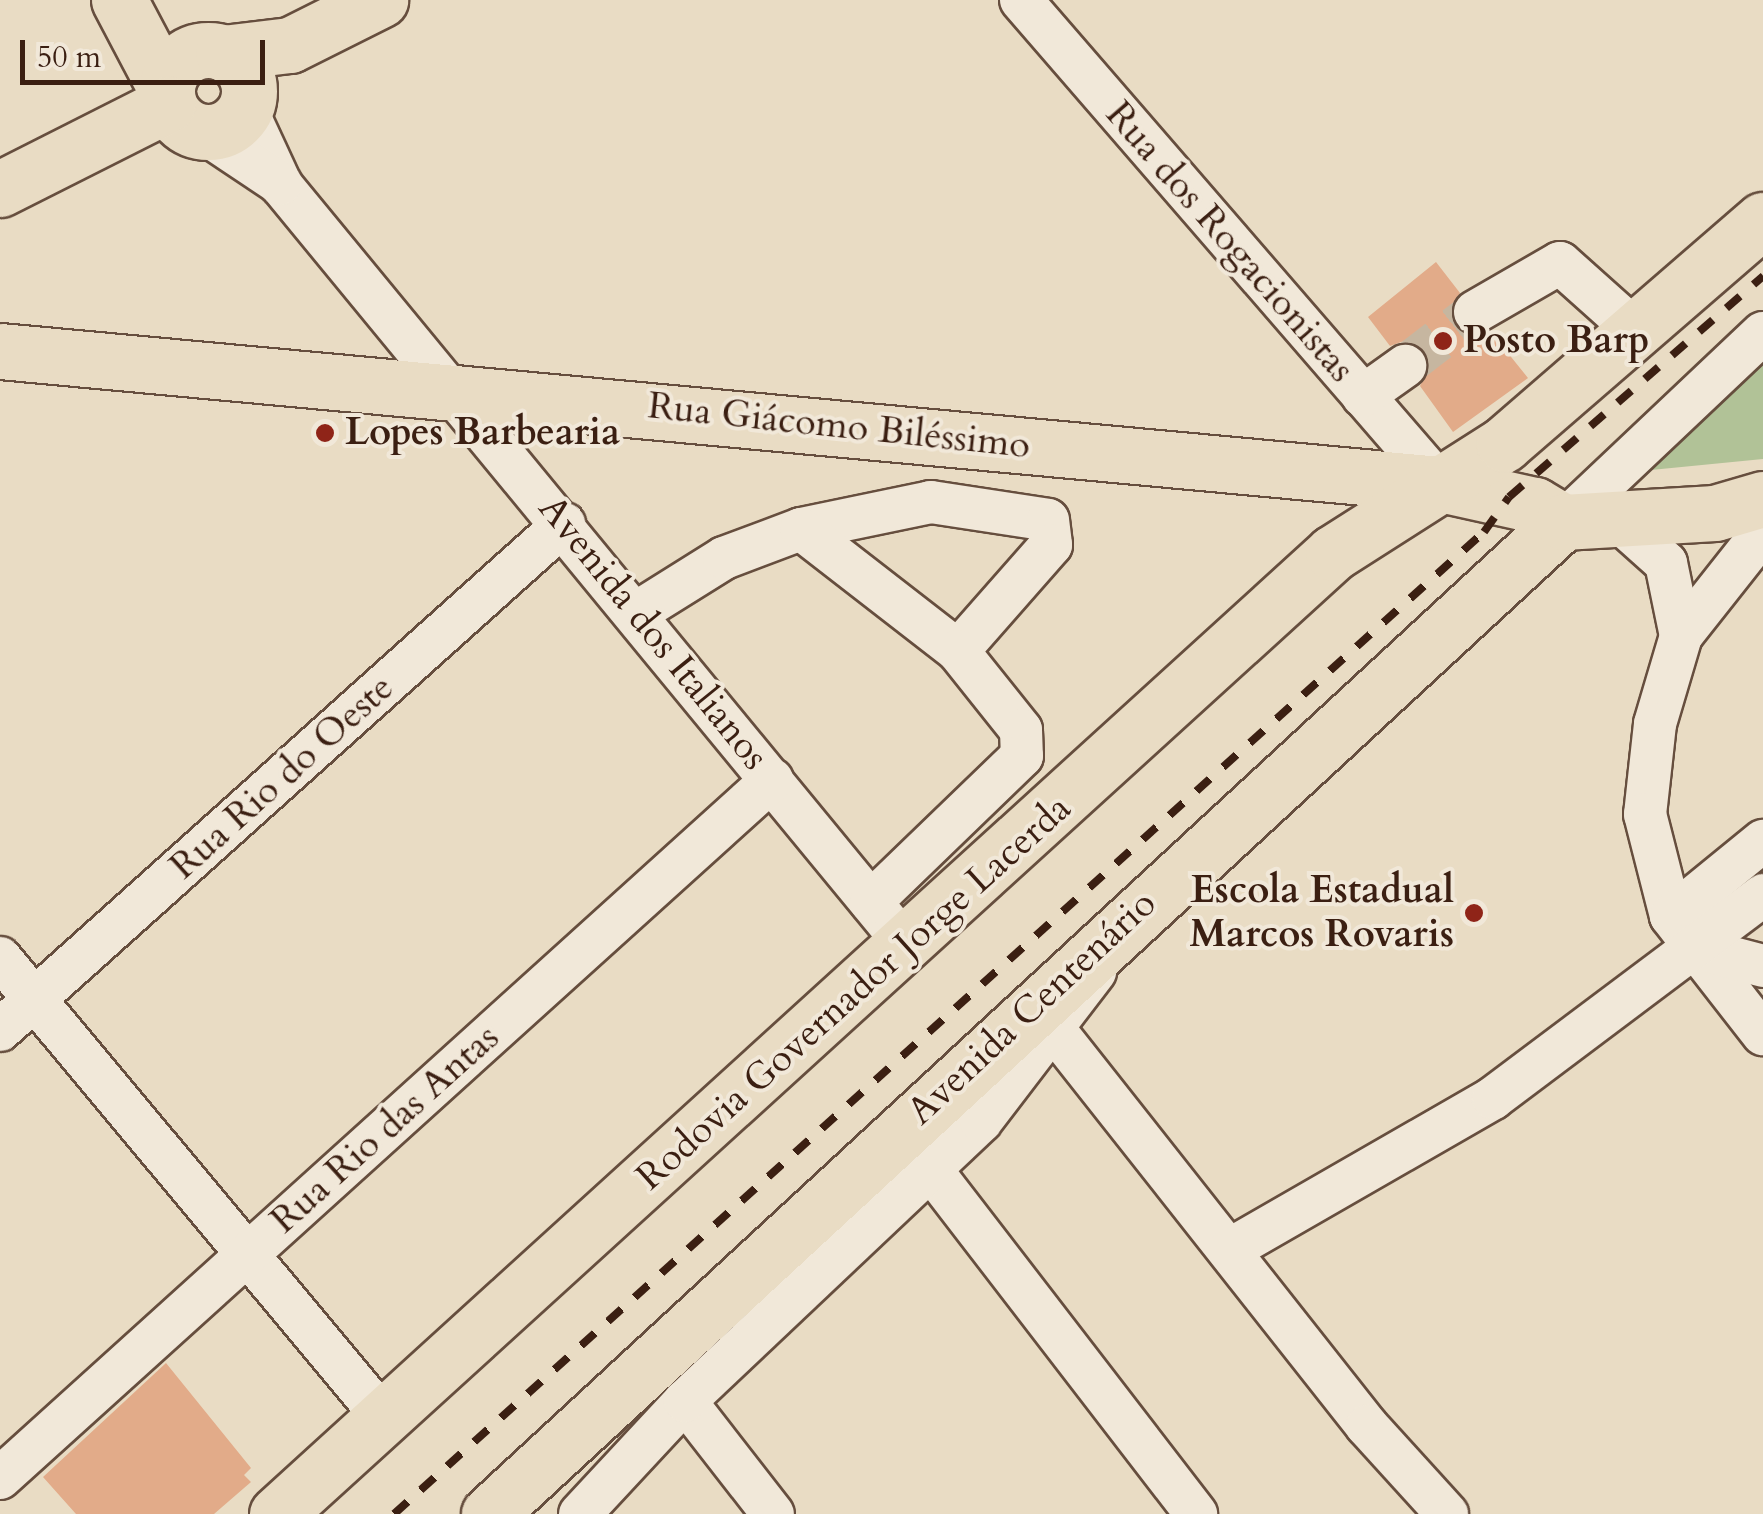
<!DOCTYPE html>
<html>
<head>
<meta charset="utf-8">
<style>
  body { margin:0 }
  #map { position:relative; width:1763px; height:1514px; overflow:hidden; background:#e9dcc4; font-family:Cardo,serif }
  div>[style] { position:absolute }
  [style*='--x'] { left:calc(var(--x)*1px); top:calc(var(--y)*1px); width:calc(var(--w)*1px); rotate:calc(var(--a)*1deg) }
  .green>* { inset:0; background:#b1c297 }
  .building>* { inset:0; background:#e2ab89 }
  .minor-tunnel>* { height:42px; margin-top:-21px; transform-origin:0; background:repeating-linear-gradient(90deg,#c6b6a0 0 42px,transparent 0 63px) }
  .roads { filter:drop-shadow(2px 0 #664e3e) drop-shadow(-2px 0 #664e3e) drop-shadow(0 2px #664e3e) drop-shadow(0 -2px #664e3e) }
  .minor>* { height:42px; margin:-21px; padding:0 21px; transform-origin:21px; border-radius:21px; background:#f1e8d9 }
  .major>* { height:55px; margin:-27.5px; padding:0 27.5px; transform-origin:27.5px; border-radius:27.5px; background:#e9dcc4 }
  .major>.ring { margin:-27.5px; padding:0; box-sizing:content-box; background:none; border:55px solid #e9dcc4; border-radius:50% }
  .rail>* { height:8px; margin-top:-4px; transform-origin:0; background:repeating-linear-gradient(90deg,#3b1f12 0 18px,transparent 0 36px) }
  .dots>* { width:28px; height:28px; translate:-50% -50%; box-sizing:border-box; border:5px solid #f1e8d9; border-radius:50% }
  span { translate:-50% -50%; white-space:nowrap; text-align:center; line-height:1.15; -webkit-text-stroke:8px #f1e8d9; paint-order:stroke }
  .street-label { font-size:38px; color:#3b1f12 }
  .poi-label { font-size:38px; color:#3b1f12; font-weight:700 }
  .left { translate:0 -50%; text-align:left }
  .right { translate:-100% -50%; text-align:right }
  .scale { position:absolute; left:20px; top:40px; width:245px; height:45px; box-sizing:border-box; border:5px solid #3b1f12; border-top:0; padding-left:12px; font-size:30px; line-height:35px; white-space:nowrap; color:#3b1f12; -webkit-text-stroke:8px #f1e8d9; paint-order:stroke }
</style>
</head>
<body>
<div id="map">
  <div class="green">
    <div style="clip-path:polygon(1763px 361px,1763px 459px,1651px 470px,1704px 414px)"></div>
  </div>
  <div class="building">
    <div style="clip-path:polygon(1436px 262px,1460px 293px,1450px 311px,1454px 325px,1474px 337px,1491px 332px,1528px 378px,1453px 432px,1420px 386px,1430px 365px,1425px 351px,1404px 341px,1390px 346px,1368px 317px)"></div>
    <div style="clip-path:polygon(166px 1363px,251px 1468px,244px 1475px,251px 1482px,214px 1514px,76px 1514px,43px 1477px)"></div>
  </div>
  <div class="minor-tunnel">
    <div style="--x:1405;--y:366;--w:88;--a:-37.6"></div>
  </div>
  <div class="roads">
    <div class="minor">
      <div style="--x:1021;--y:0;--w:640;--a:49.12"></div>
      <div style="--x:245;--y:107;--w:86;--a:65.2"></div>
      <div style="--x:281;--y:185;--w:985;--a:50.56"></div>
      <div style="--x:200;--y:130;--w:97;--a:33.7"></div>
      <div style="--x:1475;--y:312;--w:98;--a:-30"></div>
      <div style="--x:1560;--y:263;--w:102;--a:41.8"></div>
      <div style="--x:1363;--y:396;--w:52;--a:-35.5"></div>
      <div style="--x:1619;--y:521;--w:63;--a:41.8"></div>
      <div style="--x:1666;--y:563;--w:75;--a:78.4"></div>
      <div style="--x:1563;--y:522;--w:275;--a:-43.4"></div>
      <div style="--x:801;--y:529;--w:133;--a:-11.7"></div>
      <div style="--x:931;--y:502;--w:118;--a:8.7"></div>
      <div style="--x:1048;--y:520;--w:25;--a:83"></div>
      <div style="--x:1051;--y:545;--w:141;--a:131.3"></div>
      <div style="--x:1763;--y:532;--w:132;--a:128.3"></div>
      <div style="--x:1681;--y:636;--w:92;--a:106.5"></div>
      <div style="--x:1655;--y:724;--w:91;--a:96.3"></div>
      <div style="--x:1645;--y:814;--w:105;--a:75.7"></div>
      <div style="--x:1671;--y:916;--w:150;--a:52.1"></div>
      <div style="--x:636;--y:613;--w:104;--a:-32"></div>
      <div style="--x:724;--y:558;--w:82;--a:-20.6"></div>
      <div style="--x:801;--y:529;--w:199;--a:37.8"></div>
      <div style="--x:958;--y:651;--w:101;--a:51.4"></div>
      <div style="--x:1021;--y:730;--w:26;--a:88"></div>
      <div style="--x:1022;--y:756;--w:210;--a:136"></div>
      <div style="--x:1671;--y:916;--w:119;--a:-39.2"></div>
      <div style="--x:1687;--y:946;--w:79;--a:14.7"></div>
      <div style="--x:0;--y:958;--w:599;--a:50.15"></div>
      <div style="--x:0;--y:1030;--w:758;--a:-41.9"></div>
      <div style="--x:1056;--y:1032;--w:502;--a:51.71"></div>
      <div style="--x:1367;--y:1426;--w:119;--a:47.7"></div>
      <div style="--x:932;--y:1171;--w:433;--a:52.4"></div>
      <div style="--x:1229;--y:1250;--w:305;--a:-29.9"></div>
      <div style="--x:1493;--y:1098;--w:338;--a:-36.9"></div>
      <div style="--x:685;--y:1401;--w:143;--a:52.1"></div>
      <div style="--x:0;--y:1478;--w:1041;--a:-42.12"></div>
      <div style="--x:580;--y:1514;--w:154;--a:-47.1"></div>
      <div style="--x:685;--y:1401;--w:407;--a:-43.4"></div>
      <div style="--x:981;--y:1121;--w:188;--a:-52.6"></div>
    </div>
    <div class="major">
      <div style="--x:119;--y:0;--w:103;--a:62.2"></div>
      <div class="ring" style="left:167px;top:50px;width:27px;height:27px"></div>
      <div style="--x:223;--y:53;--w:67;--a:-6.8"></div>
      <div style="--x:290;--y:45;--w:101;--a:-26.6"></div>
      <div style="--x:0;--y:189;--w:188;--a:-26.8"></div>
      <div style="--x:0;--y:351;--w:1446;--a:5.28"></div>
      <div style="--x:1440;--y:484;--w:97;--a:12.5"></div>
      <div style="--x:1535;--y:505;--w:33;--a:31"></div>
      <div style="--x:277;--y:1514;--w:1428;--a:-42.3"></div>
      <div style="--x:1333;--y:553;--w:203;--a:-32.5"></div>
      <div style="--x:1504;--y:444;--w:342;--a:-40.9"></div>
      <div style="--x:489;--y:1514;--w:1462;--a:-42.73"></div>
      <div style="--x:1563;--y:522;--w:152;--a:-3.4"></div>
      <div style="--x:1715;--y:513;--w:50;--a:-16.3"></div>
    </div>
  </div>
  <div class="rail">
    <div style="--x:394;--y:1514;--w:1467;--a:-42.02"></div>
    <div style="--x:1484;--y:532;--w:43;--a:-54.5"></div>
    <div style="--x:1509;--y:497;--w:337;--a:-41"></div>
  </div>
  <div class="dots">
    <div style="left:1443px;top:341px;background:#8f2418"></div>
    <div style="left:325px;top:433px;background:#8f2418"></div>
    <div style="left:1474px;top:913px;background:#8f2418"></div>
  </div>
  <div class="street-label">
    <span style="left:1230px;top:242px;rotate:49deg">Rua dos Rogacionistas</span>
    <span style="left:839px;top:426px;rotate:6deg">Rua Giácomo Biléssimo</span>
    <span style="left:653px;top:633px;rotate:51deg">Avenida dos Italianos</span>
    <span style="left:282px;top:777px;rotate:-42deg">Rua Rio do Oeste</span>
    <span style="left:854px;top:993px;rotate:-42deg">Rodovia Governador Jorge Lacerda</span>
    <span style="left:1032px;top:1008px;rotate:-43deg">Avenida Centenário</span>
    <span style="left:385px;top:1129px;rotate:-42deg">Rua Rio das Antas</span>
  </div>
  <div class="poi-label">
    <span class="left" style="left:1463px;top:341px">Posto Barp</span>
    <span class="left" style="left:345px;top:433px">Lopes Barbearia</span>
    <span class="right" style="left:1454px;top:913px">Escola Estadual<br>Marcos Rovaris</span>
  </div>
  <div class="scale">50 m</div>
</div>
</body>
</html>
